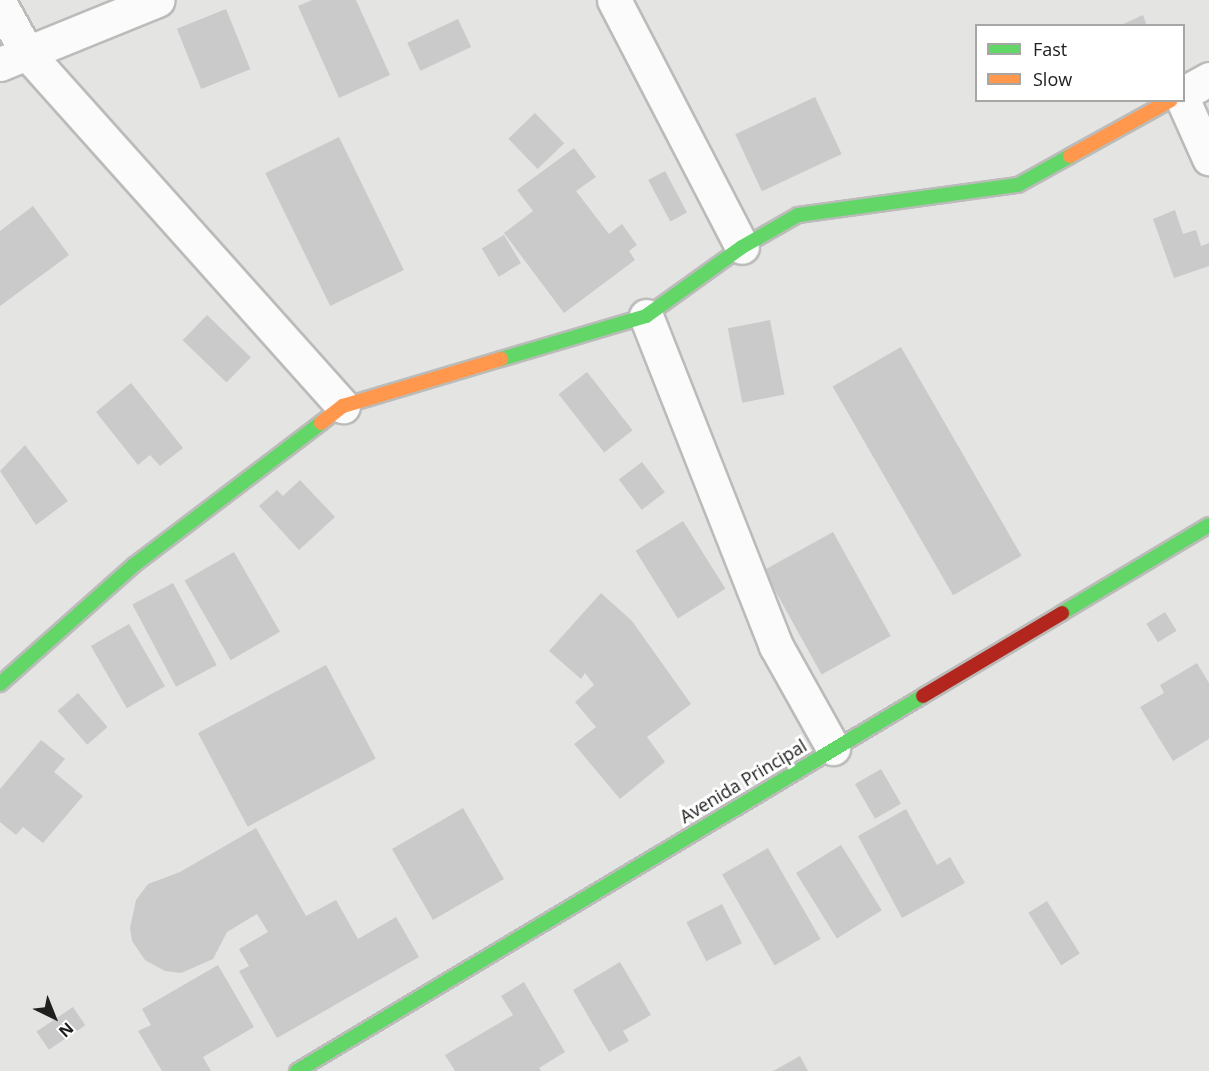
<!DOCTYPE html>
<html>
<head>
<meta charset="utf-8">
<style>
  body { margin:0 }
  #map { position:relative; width:1209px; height:1071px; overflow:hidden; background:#e4e5e3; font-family:"Open Sans",sans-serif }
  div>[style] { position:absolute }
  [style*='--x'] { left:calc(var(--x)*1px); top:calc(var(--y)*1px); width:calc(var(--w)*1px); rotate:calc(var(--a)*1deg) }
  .building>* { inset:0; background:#c9cac9; transform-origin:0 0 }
  .roads { filter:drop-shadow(2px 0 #bbbcba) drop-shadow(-2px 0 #bbbcba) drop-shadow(0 2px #bbbcba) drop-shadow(0 -2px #bbbcba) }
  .street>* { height:33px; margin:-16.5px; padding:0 16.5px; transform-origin:16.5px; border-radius:16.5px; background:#fbfbfb }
  .fast>* { height:14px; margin:-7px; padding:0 7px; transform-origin:7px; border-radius:7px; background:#63d668 }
  .slow>* { height:14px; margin:-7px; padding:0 7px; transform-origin:7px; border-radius:7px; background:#ff974d }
  .jam>* { height:14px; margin:-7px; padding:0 7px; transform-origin:7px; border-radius:7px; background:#b3261e }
  span { translate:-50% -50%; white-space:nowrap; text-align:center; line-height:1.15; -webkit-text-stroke:6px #fff; paint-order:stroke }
  .street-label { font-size:18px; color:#20211f }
  .legend { position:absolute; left:975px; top:24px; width:210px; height:78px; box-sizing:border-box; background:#fff; border:2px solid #a6a6a5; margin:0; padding:8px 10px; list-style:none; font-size:18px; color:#20211f }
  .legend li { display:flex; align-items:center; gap:12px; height:30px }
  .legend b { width:30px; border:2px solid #a6a6a5 }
  .north { position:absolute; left:24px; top:987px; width:60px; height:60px; -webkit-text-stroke:4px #fff; paint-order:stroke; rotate:137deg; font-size:16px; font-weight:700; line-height:24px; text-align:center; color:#20211f }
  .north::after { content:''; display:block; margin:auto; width:21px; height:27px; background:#20211f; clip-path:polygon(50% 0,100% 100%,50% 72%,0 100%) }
</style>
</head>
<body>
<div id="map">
  <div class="building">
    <div style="clip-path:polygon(312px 0,356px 0,390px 75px,339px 98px,298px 6px)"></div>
    <div style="left:226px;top:9px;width:65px;height:53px;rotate:68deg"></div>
    <div style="clip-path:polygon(1143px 15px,1147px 26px,1119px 26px)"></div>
    <div style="left:458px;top:19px;width:31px;height:56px;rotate:65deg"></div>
    <div style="left:815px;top:97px;width:63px;height:88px;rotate:65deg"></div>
    <div style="left:535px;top:113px;width:42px;height:37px;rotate:46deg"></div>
    <div style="left:339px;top:137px;width:148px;height:82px;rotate:64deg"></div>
    <div style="clip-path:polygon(574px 148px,596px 177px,576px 191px,609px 234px,622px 224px,637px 245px,629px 251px,635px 260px,564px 313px,504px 233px,533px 211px,517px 190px)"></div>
    <div style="left:665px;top:171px;width:47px;height:19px;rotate:62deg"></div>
    <div style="clip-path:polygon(33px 206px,69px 255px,0 306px,0 231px)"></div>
    <div style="clip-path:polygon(1175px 210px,1183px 234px,1196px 230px,1201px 246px,1209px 243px,1209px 266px,1174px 278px,1153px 219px)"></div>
    <div style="left:504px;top:235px;width:33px;height:26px;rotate:59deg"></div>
    <div style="left:207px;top:315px;width:61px;height:35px;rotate:44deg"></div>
    <div style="left:770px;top:320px;width:76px;height:43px;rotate:79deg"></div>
    <div style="left:901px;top:347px;width:241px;height:79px;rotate:60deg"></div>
    <div style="left:587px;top:372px;width:74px;height:36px;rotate:52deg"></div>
    <div style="clip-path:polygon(131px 383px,183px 448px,160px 466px,150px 455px,138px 465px,96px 412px)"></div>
    <div style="clip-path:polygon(25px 445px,68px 501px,36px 525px,0 471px)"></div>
    <div style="left:642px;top:462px;width:38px;height:29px;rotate:53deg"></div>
    <div style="clip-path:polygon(300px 480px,335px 517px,299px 550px,259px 506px,277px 490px,283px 496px)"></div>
    <div style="left:683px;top:521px;width:80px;height:56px;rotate:58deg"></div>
    <div style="left:833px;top:532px;width:119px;height:79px;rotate:61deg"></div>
    <div style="left:234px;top:552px;width:92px;height:57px;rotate:60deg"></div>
    <div style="left:173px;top:583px;width:93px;height:46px;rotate:62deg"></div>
    <div style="clip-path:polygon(601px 593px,632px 621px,691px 704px,647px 737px,665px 762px,620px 799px,574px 744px,596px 727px,575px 702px,594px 685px,585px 673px,581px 679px,549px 651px)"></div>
    <div style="left:1165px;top:612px;width:22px;height:22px;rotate:58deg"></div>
    <div style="left:129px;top:624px;width:72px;height:44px;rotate:60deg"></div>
    <div style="clip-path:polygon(1197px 663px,1209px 683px,1209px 739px,1173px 761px,1140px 707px,1164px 693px,1160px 685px)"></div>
    <div style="left:326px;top:665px;width:106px;height:145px;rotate:62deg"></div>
    <div style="left:78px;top:693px;width:45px;height:27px;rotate:49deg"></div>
    <div style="clip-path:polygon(41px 740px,65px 759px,54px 772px,83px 796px,43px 843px,23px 827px,16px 835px,0 822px,0 789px)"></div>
    <div style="left:881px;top:769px;width:40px;height:30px;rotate:60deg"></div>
    <div style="left:463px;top:808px;width:82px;height:82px;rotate:60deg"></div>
    <div style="clip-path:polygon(906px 809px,937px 865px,950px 857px,965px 883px,902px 918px,858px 836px)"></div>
    <div style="clip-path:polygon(256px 828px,306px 916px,336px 900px,358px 939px,396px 917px,419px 957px,277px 1038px,239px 971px,249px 966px,239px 949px,268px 932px,257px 914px,227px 932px,213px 959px,181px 973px,165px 971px,145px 960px,132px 941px,130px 928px,136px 900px,148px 884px,180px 872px)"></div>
    <div style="left:841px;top:845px;width:77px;height:53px;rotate:58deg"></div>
    <div style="left:768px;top:848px;width:105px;height:53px;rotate:60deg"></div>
    <div style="left:1047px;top:901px;width:62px;height:22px;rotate:58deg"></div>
    <div style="left:722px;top:904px;width:44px;height:40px;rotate:63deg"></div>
    <div style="clip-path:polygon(620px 962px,651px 1015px,623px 1031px,629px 1041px,609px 1052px,573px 990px)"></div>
    <div style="clip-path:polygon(218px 965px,254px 1027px,203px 1057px,211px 1071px,162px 1071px,138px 1031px,151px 1025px,142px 1009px)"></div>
    <div style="clip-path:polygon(524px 982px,565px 1052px,539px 1068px,541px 1071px,455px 1071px,445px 1055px,513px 1015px,501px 996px)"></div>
    <div style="left:73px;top:1007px;width:22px;height:44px;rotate:56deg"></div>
    <div style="clip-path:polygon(800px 1056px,808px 1071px,773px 1071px)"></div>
  </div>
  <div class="roads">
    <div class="street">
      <div style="--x:614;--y:0;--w:278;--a:62.6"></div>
      <div style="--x:0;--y:4;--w:56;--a:61.1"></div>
      <div style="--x:27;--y:53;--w:474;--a:48.2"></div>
      <div style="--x:0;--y:64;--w:170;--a:-22.1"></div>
      <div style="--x:1184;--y:93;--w:29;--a:-29"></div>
      <div style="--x:1183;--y:100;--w:64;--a:65.9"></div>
      <div style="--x:646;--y:316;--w:355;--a:68.5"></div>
      <div style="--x:776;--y:646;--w:117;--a:60.8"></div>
    </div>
    <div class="fast">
      <div style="--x:501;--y:359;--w:151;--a:-16.5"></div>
      <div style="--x:646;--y:316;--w:118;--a:-35.7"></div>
      <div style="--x:742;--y:247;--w:64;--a:-29.7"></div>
      <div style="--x:798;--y:215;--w:222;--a:-7.8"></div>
      <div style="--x:1018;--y:185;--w:60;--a:-29.1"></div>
      <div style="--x:1062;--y:613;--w:171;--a:-30.9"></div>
      <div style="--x:0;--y:684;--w:179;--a:-41.6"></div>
      <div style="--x:134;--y:565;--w:235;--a:-37.2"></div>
      <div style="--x:297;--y:1071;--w:730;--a:-30.92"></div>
    </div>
    <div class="slow">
      <div style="--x:1070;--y:156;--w:115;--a:-29"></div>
      <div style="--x:321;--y:423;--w:28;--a:-38"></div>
      <div style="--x:343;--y:406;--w:165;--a:-16.6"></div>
    </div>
    <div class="jam">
      <div style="--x:923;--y:696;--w:162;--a:-30.8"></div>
    </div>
  </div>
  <div class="street-label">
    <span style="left:743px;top:781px;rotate:-31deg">Avenida Principal</span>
  </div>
  <ul class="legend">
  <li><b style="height:8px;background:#63d668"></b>Fast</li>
  <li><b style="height:8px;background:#ff974d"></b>Slow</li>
  </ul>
  <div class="north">N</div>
</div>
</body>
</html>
